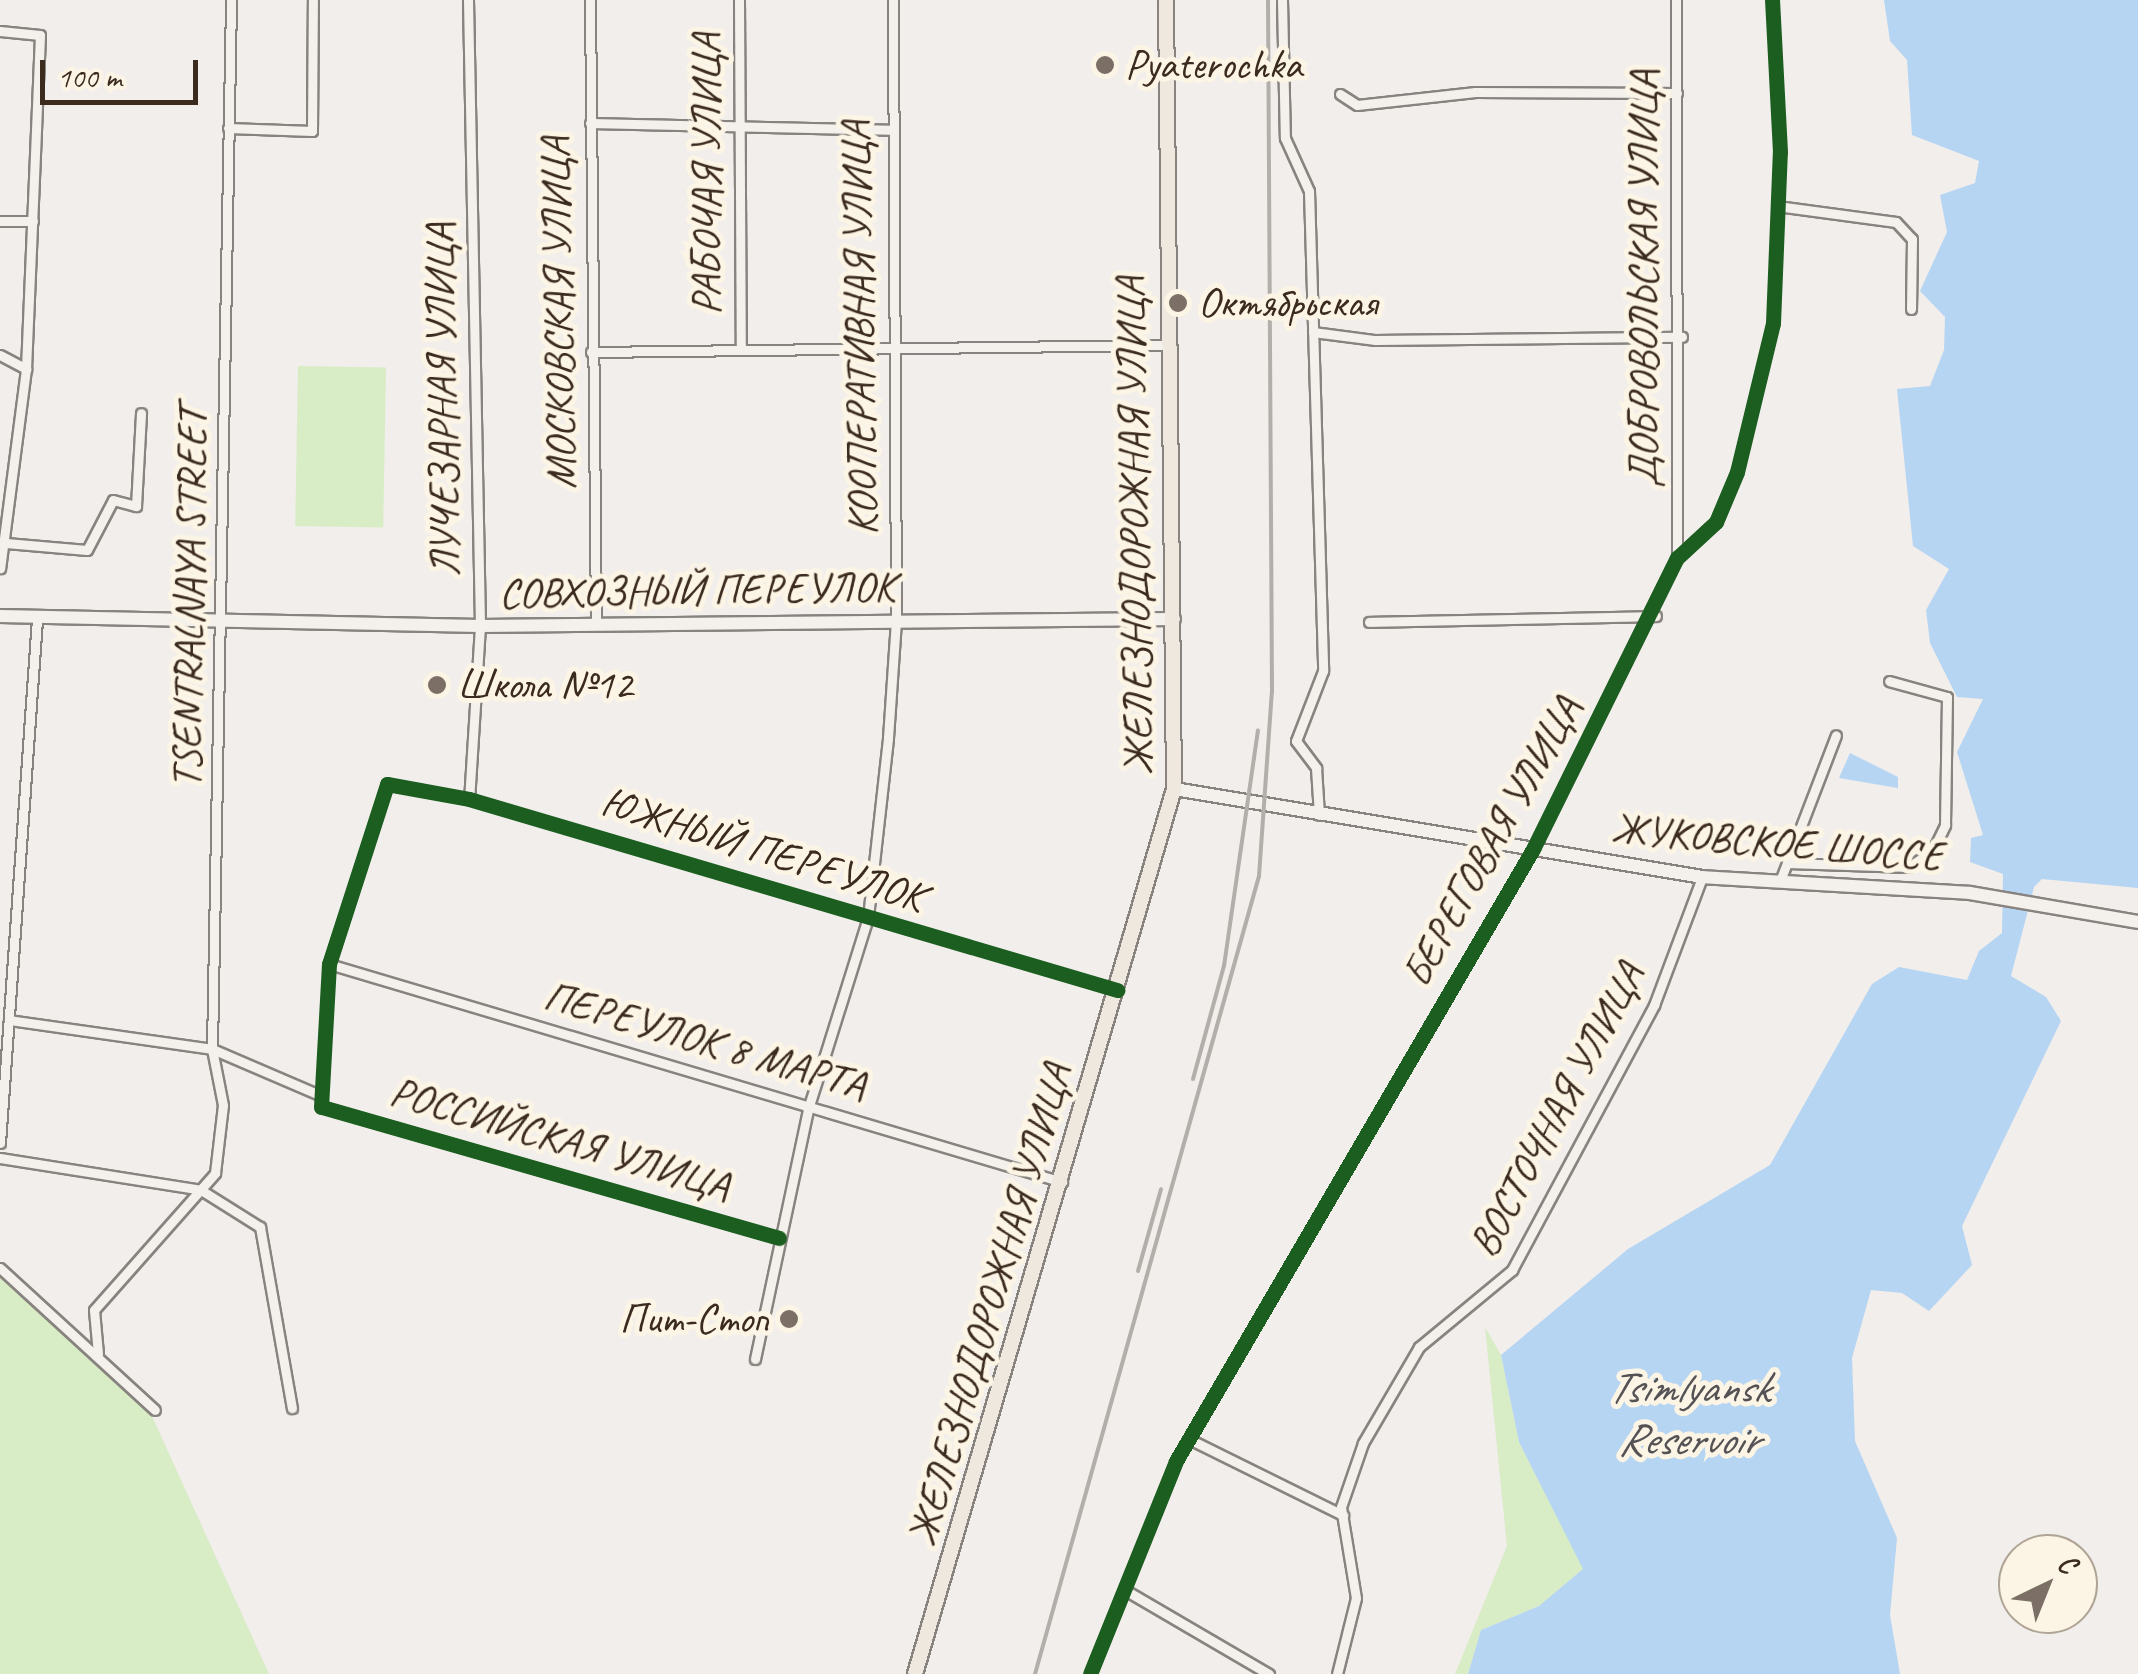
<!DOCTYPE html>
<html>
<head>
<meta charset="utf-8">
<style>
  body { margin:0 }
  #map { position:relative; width:2138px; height:1674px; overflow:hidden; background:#f1eeeb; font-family:Caveat,sans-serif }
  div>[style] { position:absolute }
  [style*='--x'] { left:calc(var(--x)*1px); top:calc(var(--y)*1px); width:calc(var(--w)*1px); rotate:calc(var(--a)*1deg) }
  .green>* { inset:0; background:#d8ecc5; transform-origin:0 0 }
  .water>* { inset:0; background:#b6d5f3 }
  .roads { filter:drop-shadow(2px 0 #88837f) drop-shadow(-2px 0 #88837f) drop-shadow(0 2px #88837f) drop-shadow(0 -2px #88837f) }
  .street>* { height:9px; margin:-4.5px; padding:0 4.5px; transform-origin:4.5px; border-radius:4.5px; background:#f4f1ec }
  .secondary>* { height:12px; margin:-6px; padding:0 6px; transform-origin:6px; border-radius:6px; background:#f4f1ec }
  .primary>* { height:14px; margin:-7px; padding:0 7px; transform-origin:7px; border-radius:7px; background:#eee8df }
  .rail>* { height:4px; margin:-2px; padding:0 2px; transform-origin:2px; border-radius:2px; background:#b2aea9 }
  .cycleway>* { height:15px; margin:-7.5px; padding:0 7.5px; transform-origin:7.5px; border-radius:7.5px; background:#1b5e20 }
  .dots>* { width:28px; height:28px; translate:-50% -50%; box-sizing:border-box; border:5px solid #fcf5e5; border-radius:50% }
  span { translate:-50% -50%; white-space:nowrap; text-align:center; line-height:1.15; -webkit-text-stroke:10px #fcf5e5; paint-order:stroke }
  .poi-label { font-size:42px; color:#3b2a1e }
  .left { translate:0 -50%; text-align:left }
  .right { translate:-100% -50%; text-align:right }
  .street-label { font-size:42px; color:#3b2a1e }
  .water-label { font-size:45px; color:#545254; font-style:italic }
  .north { position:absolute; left:1998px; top:1534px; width:100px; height:100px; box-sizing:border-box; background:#fcf5e5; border:2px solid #afa495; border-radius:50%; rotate:43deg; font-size:28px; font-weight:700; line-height:40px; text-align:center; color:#3b2a1e }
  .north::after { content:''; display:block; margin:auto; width:35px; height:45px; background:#7b6f66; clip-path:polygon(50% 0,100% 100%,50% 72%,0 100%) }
  .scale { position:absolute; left:40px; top:60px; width:158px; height:45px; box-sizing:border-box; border:5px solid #3b2a1e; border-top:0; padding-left:12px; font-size:30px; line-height:35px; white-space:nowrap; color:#3b2a1e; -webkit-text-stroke:8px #fcf5e5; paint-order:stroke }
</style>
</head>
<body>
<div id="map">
  <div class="green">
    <div style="left:298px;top:366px;width:88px;height:160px;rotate:1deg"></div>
    <div style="clip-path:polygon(0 1275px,151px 1414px,269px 1674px,0 1674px)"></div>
    <div style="clip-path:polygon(1485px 1327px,1501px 1355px,1519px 1442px,1584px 1569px,1539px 1606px,1481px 1630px,1468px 1674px,1455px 1674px,1507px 1546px)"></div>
  </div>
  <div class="water">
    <div style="clip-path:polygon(1884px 0,2138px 0,2138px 888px,2042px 879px,2034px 887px,2011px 976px,2046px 997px,2061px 1021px,1962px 1226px,1972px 1265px,1929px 1311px,1902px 1293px,1871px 1290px,1852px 1358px,1855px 1441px,1897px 1538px,1890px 1615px,1900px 1674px,1468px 1674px,1481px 1630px,1539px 1606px,1583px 1569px,1519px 1442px,1501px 1355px,1628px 1249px,1770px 1165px,1872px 984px,1899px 967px,1967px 980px,1979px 951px,2002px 933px,2003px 874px,1970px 862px,1971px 838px,1983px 835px,1957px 752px,1983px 699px,1957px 697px,1930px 643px,1926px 610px,1949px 569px,1913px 546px,1897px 389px,1930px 386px,1944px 350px,1945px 317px,1920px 291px,1947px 232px,1940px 195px,1975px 183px,1979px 161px,1912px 135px,1907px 60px,1890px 41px)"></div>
    <div style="clip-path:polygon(1850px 753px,1898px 777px,1898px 788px,1839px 778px)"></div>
  </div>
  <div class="roads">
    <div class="street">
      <div style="--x:468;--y:0;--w:626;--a:88.9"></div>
      <div style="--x:480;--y:626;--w:173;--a:93.6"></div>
      <div style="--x:590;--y:0;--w:625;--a:89.45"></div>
      <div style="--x:739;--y:0;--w:347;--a:89.7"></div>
      <div style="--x:1282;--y:0;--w:138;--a:88.8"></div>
      <div style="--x:1285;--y:138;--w:58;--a:65.6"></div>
      <div style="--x:1309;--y:191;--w:480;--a:88.3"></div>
      <div style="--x:1323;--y:671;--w:75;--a:111.1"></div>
      <div style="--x:1296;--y:741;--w:34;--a:53"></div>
      <div style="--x:1316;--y:768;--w:47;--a:86.3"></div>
      <div style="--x:1676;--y:0;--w:558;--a:89.9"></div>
      <div style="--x:0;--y:31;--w:40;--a:5.7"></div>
      <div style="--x:40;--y:35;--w:334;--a:92.4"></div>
      <div style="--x:26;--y:369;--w:201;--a:97.4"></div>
      <div style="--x:1340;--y:94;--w:20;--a:33"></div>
      <div style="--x:1357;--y:105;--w:119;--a:-6.3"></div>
      <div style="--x:1475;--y:92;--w:202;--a:0.3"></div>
      <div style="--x:590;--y:123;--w:300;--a:1.3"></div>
      <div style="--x:228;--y:128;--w:84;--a:2"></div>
      <div style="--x:312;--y:131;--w:131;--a:-89.6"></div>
      <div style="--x:1777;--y:206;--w:120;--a:7.7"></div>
      <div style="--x:1896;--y:222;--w:23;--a:47"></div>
      <div style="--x:1912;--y:239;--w:70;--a:90.8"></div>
      <div style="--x:0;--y:221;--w:33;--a:0"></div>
      <div style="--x:1313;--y:332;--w:63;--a:7.4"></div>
      <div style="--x:1375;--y:340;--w:307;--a:-0.6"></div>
      <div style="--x:591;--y:352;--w:577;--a:-0.7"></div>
      <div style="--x:0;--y:355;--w:30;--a:28"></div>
      <div style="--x:6;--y:543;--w:81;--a:4.9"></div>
      <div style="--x:87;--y:550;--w:56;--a:-62.5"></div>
      <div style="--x:113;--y:500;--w:24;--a:15"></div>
      <div style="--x:136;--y:506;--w:93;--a:-86.9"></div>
      <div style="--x:1369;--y:622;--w:287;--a:-1.2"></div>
      <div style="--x:1787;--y:863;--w:122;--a:1.9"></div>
      <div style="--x:1909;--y:867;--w:29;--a:-35"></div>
      <div style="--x:1933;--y:850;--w:28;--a:-64"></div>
      <div style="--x:1945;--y:825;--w:128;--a:-89.1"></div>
      <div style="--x:1947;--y:697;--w:60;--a:-164.6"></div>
      <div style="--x:1780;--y:881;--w:156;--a:-69"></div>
      <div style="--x:329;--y:964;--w:765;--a:16.56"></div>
      <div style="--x:9;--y:1020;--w:205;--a:8.1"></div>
      <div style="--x:212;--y:1049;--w:114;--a:23.2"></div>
      <div style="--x:0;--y:1143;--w:525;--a:-85.96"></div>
      <div style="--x:0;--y:1158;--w:204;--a:9"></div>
      <div style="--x:201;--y:1190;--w:70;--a:32.1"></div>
      <div style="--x:260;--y:1227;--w:184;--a:80"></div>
      <div style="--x:779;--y:1238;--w:476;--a:-164"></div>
      <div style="--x:321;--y:1107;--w:143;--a:-86.8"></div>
      <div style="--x:329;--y:964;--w:189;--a:-72.1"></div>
      <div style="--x:387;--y:784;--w:83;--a:10.4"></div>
      <div style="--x:469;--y:799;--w:676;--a:16.42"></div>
      <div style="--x:0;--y:1268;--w:210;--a:42.5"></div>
      <div style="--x:98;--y:1354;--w:44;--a:-95.2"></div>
      <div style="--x:94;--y:1310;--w:183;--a:-48.5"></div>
      <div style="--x:215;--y:1173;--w:68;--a:-83.3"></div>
      <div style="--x:223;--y:1105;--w:57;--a:-101.1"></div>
      <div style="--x:212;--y:1049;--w:1049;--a:-88.96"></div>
      <div style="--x:755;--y:1359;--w:256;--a:-78"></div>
      <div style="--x:808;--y:1109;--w:201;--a:-72.6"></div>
      <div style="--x:868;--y:917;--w:180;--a:-83.6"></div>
      <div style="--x:888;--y:738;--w:117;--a:-86.1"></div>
      <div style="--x:896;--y:621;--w:621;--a:-90.28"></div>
      <div style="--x:1189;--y:1439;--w:172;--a:26.3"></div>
      <div style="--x:1125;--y:1590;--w:167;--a:30.3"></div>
      <div style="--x:1090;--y:1674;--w:230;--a:-68"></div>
      <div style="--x:1176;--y:1461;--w:709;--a:-59.74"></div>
      <div style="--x:1533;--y:849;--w:325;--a:-63.7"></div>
      <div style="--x:1677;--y:558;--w:53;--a:-42.7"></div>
      <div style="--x:1716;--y:522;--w:54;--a:-67.2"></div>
      <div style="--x:1737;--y:472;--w:153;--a:-76.4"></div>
      <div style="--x:1773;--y:323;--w:171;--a:-87.7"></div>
      <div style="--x:1780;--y:152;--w:152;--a:-93"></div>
      <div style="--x:1337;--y:1674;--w:78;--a:-76"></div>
      <div style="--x:1356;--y:1598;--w:92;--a:-99.4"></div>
      <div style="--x:1341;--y:1507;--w:68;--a:-71"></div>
      <div style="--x:1363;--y:1443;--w:111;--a:-59.7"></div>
      <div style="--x:1419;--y:1347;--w:121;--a:-39.6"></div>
      <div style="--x:1512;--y:1270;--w:301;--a:-61.8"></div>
      <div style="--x:1654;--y:1005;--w:137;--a:-69.4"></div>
    </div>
    <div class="secondary">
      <div style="--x:0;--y:616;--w:480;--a:1.2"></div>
      <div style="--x:480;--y:626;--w:694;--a:-0.58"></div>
      <div style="--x:1174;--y:789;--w:535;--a:9.46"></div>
      <div style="--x:1702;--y:877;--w:268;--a:3.4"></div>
      <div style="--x:1970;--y:893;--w:170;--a:9.8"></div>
    </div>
    <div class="primary">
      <div style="--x:915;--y:1674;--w:922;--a:-73.69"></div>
      <div style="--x:1174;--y:789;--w:789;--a:-90.58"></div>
    </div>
  </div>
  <div class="rail">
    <div style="--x:1193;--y:1079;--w:117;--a:-74.7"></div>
    <div style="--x:1224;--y:966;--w:238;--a:-81.8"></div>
    <div style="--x:1138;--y:1271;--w:85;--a:-74.3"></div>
    <div style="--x:1035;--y:1674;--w:829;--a:-74.32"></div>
    <div style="--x:1259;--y:876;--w:184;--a:-86"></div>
    <div style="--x:1272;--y:692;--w:692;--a:-90.33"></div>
  </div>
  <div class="cycleway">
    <div style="--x:779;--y:1238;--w:476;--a:-164"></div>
    <div style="--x:321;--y:1107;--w:143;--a:-86.8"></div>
    <div style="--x:329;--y:964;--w:189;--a:-72.1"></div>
    <div style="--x:387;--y:784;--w:83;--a:10.4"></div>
    <div style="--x:469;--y:799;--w:676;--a:16.42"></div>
    <div style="--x:1090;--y:1674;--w:230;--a:-68"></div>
    <div style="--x:1176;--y:1461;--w:709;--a:-59.74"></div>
    <div style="--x:1533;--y:849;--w:325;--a:-63.7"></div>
    <div style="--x:1677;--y:558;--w:53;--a:-42.7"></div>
    <div style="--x:1716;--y:522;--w:54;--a:-67.2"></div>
    <div style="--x:1737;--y:472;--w:153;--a:-76.4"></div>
    <div style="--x:1773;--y:323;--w:171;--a:-87.7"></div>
    <div style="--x:1780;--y:152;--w:152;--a:-93"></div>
  </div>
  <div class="dots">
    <div style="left:1105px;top:65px;background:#7b6f66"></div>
    <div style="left:1178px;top:303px;background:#7b6f66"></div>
    <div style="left:437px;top:685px;background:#7b6f66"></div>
    <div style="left:789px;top:1319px;background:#7b6f66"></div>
  </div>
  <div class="poi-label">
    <span class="left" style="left:1125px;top:65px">Pyaterochka</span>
    <span class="left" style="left:1198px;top:303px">Октябрьская</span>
    <span class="left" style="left:457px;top:685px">Школа №12</span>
    <span class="right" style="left:769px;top:1319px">Пит-Стоп</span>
  </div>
  <div class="street-label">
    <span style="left:707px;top:174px;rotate:-90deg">РАБОЧАЯ УЛИЦА</span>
    <span style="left:1644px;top:279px;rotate:-90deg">ДОБРОВОЛЬСКАЯ УЛИЦА</span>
    <span style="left:559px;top:313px;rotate:-91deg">МОСКОВСКАЯ УЛИЦА</span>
    <span style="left:860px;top:328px;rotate:-91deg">КООПЕРАТИВНАЯ УЛИЦА</span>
    <span style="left:443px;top:400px;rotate:-91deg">ЛУЧЕЗАРНАЯ УЛИЦА</span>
    <span style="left:1135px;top:526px;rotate:-91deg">ЖЕЛЕЗНОДОРОЖНАЯ УЛИЦА</span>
    <span style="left:697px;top:591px;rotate:-1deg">СОВХОЗНЫЙ ПЕРЕУЛОК</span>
    <span style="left:190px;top:598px;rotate:-89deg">TSENTRALNAYA STREET</span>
    <span style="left:1492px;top:842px;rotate:-61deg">БЕРЕГОВАЯ УЛИЦА</span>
    <span style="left:1777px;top:843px;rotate:5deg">ЖУКОВСКОЕ ШОССЕ</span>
    <span style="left:763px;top:850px;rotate:17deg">ЮЖНЫЙ ПЕРЕУЛОК</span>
    <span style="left:705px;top:1041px;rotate:16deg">ПЕРЕУЛОК 8 МАРТА</span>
    <span style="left:1557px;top:1110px;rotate:-62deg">ВОСТОЧНАЯ УЛИЦА</span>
    <span style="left:560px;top:1139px;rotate:16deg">РОССИЙСКАЯ УЛИЦА</span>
    <span style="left:990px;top:1305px;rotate:-74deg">ЖЕЛЕЗНОДОРОЖНАЯ УЛИЦА</span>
  </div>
  <div class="water-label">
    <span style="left:1688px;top:1414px">Tsimlyansk<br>Reservoir</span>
  </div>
  <div class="north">С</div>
  <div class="scale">100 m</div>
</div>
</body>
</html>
